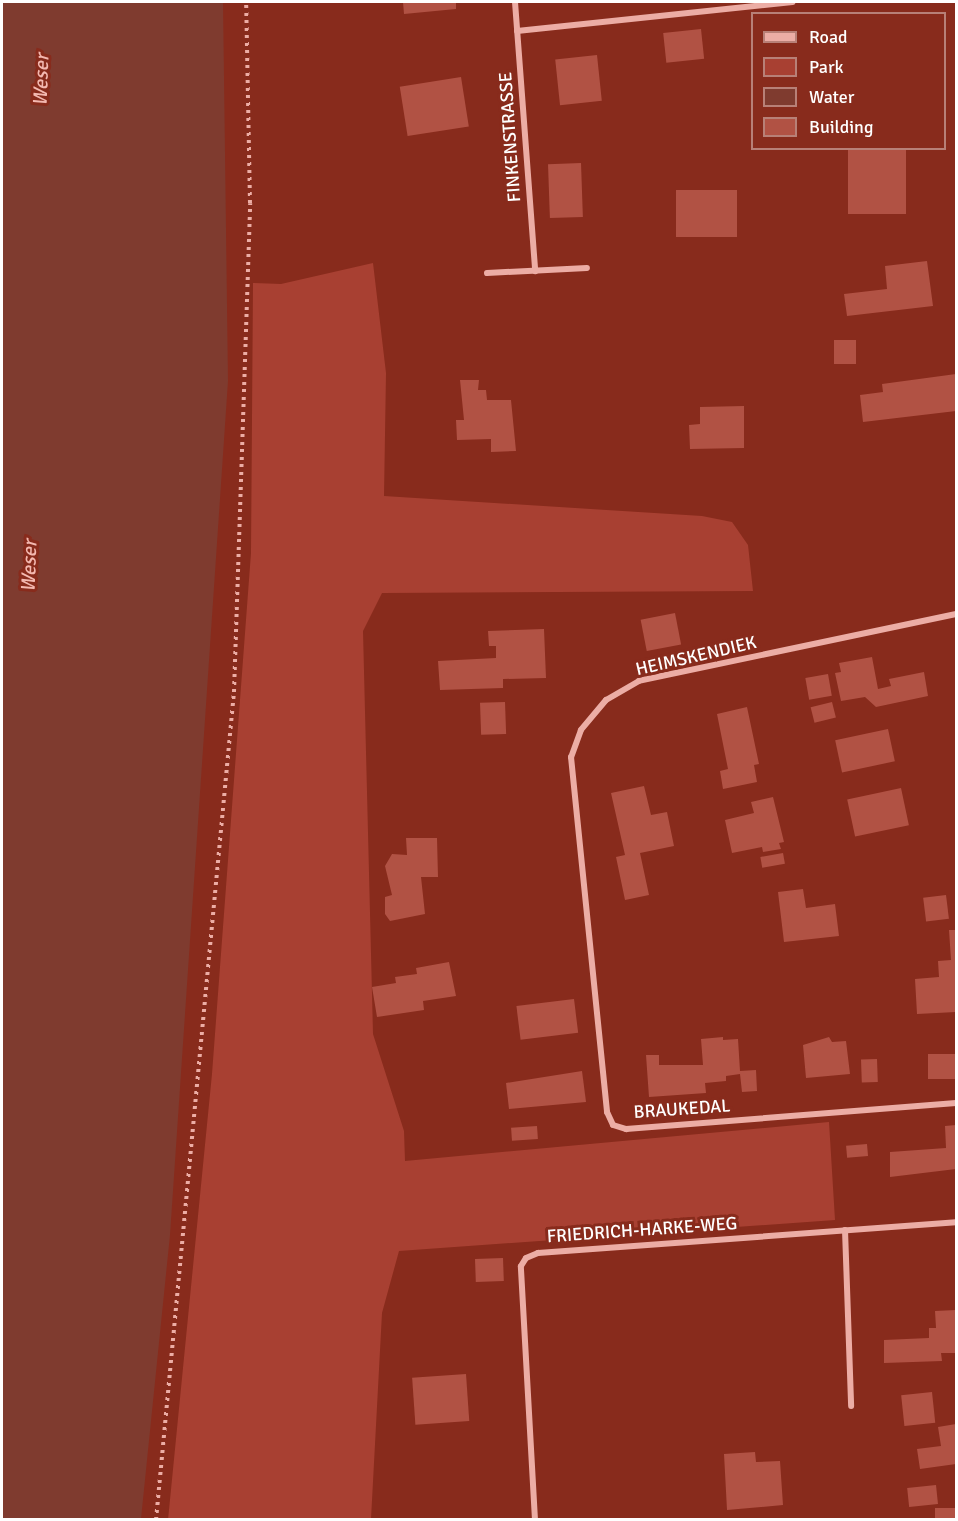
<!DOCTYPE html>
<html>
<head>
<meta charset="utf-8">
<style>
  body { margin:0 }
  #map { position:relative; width:958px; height:1521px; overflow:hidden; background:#882b1c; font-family:Signika,sans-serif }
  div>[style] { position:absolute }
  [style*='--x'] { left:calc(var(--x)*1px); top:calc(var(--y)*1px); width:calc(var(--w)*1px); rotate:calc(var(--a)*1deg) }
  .green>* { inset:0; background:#a84032 }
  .water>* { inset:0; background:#7f3b2f }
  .building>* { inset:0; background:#b15244; transform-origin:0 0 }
  .path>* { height:4px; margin-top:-2px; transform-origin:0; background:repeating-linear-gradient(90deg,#ecada5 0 3px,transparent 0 7.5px) }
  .street>* { height:6px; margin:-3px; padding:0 3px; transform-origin:3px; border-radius:3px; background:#ecada5 }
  span { translate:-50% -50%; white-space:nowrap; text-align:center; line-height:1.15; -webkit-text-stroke:6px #882b1c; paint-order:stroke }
  .street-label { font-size:18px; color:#fff }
  .water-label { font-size:20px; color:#f3b8b0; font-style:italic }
  .frame { position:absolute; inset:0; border:3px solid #fff; pointer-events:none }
  .legend { position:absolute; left:751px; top:12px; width:195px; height:138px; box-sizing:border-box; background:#882b1c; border:2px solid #b88077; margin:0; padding:8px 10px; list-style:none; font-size:18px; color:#fff }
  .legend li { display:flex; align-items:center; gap:12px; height:30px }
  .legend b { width:30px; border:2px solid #b88077 }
</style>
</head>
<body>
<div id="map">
  <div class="green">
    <div style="clip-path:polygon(373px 263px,386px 373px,384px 496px,702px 516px,732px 522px,748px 545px,753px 591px,382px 593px,363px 631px,373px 1034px,404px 1131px,405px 1161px,829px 1122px,835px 1220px,399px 1251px,382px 1313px,371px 1519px,168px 1520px,212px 1074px,251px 553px,253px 283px,281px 284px)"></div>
  </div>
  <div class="water">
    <div style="clip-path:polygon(2px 2px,223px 2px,228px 381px,170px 1235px,141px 1519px,2px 1519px)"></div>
  </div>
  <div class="building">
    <div style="clip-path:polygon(403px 2px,456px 2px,456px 9px,404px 14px)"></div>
    <div style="left:701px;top:29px;width:30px;height:38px;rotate:84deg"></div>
    <div style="left:597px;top:55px;width:46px;height:42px;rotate:84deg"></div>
    <div style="left:461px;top:77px;width:50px;height:62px;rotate:81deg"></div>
    <div style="left:848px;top:148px;width:58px;height:66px"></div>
    <div style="left:581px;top:163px;width:54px;height:33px;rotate:88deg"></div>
    <div style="left:676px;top:190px;width:61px;height:47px"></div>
    <div style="clip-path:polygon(927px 261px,933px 306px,847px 316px,844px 294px,887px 289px,885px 266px)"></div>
    <div style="left:834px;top:340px;width:22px;height:24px"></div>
    <div style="clip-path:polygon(956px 374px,956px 411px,863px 422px,860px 395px,883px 392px,882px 384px)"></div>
    <div style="clip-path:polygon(460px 380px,479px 380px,478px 390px,486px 390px,487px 400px,511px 400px,516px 451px,491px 452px,491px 439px,457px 440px,456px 420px,464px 420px)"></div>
    <div style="clip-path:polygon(744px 406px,744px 448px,690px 449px,689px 425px,700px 424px,700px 407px)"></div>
    <div style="left:675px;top:613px;width:32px;height:35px;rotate:79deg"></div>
    <div style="clip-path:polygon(544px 629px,546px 678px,503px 679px,503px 688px,440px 690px,438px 661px,496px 658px,496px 646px,489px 646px,488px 631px)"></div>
    <div style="clip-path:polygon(872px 657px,878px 689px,891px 686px,889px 679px,924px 672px,928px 696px,876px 707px,865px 697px,841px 701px,835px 673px,841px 672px,839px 663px)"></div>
    <div style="left:828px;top:674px;width:22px;height:23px;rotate:80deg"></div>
    <div style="left:505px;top:702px;width:32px;height:25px;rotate:88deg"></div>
    <div style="left:832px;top:702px;width:16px;height:22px;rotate:76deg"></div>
    <div style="clip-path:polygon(747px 707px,759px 764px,754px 765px,757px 782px,723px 789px,720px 771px,728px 769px,717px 714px)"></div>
    <div style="left:888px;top:729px;width:33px;height:54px;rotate:78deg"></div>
    <div style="clip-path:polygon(644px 786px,651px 815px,667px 812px,674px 846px,640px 853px,649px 895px,625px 900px,616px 857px,625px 855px,611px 793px)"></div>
    <div style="left:901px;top:788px;width:38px;height:55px;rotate:78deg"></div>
    <div style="clip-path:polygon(773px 797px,784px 842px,779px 843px,781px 849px,763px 852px,762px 847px,732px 853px,725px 820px,754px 813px,751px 802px)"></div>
    <div style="clip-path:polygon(406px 838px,437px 838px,438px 877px,421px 877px,425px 914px,390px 921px,385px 914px,385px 897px,392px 895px,385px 866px,392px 854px,407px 855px)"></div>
    <div style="left:783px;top:853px;width:11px;height:23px;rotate:80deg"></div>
    <div style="clip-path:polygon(803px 889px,806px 908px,835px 904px,839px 936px,784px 942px,778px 892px)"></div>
    <div style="left:946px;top:895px;width:24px;height:23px;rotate:83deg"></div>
    <div style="clip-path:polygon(949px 930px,956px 930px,956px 1012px,917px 1014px,915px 979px,939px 977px,938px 961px,951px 960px)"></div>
    <div style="clip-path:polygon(449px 962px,456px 996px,423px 1001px,424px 1010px,377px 1017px,372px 987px,396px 983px,395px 977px,417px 974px,416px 968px)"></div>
    <div style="left:574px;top:999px;width:34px;height:58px;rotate:83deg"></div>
    <div style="clip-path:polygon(723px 1037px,723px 1040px,738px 1039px,740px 1071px,756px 1070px,757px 1091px,742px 1092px,740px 1074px,726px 1076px,726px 1081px,705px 1083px,706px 1093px,649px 1097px,646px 1055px,659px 1055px,659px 1065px,703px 1065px,701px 1039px)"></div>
    <div style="clip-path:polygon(829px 1037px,832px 1042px,846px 1041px,850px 1074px,806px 1078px,803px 1045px)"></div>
    <div style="left:956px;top:1054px;width:25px;height:28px;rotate:90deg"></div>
    <div style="left:877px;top:1059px;width:23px;height:16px;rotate:88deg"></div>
    <div style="clip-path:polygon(582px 1071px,586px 1102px,509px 1109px,506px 1083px)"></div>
    <div style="clip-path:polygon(956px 1125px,956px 1169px,890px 1177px,890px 1152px,946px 1148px,945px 1126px)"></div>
    <div style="left:537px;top:1126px;width:13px;height:26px;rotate:86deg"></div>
    <div style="left:867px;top:1144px;width:12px;height:21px;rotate:85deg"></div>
    <div style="left:503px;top:1258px;width:23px;height:28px;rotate:88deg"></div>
    <div style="clip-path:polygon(956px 1310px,956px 1353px,941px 1353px,942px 1361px,884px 1363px,884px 1340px,929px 1338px,929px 1328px,936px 1328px,935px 1311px)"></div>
    <div style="left:466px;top:1374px;width:47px;height:54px;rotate:86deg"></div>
    <div style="left:932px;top:1392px;width:31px;height:31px;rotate:84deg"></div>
    <div style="clip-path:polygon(956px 1424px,956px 1464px,920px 1469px,917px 1449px,941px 1446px,938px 1427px)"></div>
    <div style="clip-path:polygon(755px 1452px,756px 1462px,780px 1461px,783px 1505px,727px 1510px,724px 1454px)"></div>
    <div style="left:936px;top:1485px;width:19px;height:29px;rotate:84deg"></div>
    <div style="left:956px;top:1508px;width:12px;height:21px;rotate:90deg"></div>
  </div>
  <div class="path">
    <div style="--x:156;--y:1520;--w:832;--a:-84.62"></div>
    <div style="--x:234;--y:692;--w:489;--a:-88.1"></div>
    <div style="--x:250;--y:203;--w:201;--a:-91.1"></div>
  </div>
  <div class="street">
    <div style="--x:515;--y:2;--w:270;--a:85.7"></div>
    <div style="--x:517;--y:31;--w:277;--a:-6"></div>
    <div style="--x:487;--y:273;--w:100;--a:-2.9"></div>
    <div style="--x:956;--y:614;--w:324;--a:168.1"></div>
    <div style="--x:639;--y:681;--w:38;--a:150"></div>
    <div style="--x:606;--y:700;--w:39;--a:130"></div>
    <div style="--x:581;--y:730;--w:29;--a:110"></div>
    <div style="--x:571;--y:757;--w:357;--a:84.2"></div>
    <div style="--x:607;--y:1112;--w:14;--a:65"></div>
    <div style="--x:613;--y:1125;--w:14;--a:17"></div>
    <div style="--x:626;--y:1129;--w:331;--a:-4.5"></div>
    <div style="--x:845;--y:1230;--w:176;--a:88"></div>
    <div style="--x:535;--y:1520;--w:254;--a:-93.2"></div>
    <div style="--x:521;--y:1266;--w:9;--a:-58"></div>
    <div style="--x:526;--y:1258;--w:13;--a:-23"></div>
    <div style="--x:538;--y:1253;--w:419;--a:-4.2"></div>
  </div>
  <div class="street-label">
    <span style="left:510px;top:137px;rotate:-94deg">FINKENSTRASSE</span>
    <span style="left:696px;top:656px;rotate:-13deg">HEIMSKENDIEK</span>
    <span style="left:682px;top:1109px;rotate:-4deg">BRAUKEDAL</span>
    <span style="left:642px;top:1230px;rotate:-4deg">FRIEDRICH-HARKE-WEG</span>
  </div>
  <div class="water-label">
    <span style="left:41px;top:80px;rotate:-88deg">Weser</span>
    <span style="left:29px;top:566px;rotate:-88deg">Weser</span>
  </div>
  <div class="frame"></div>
  <ul class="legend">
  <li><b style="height:8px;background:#ecada5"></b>Road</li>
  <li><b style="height:16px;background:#a84032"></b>Park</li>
  <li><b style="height:16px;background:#7f3b2f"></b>Water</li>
  <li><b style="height:16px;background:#b15244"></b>Building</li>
  </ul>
</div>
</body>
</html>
